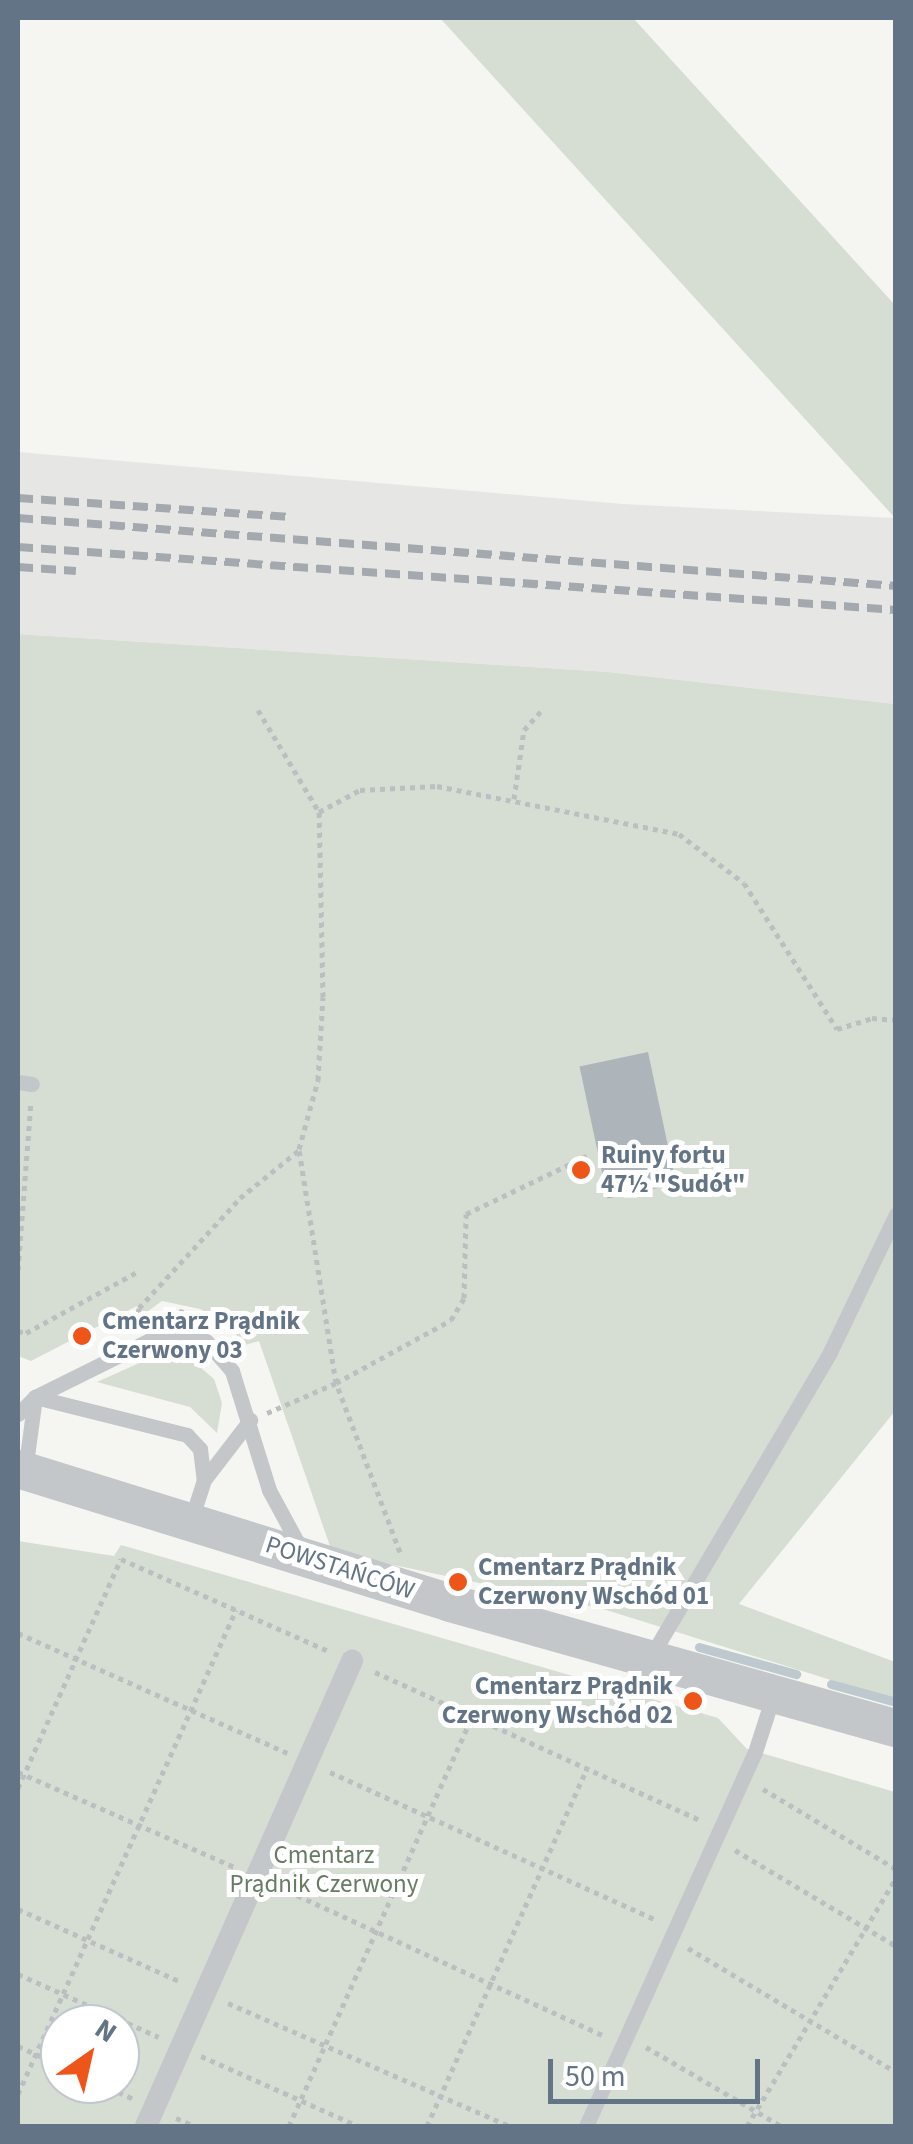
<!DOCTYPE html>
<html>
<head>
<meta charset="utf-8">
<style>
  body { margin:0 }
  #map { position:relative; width:913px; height:2144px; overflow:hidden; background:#f5f6f1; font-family:"Source Sans 3",sans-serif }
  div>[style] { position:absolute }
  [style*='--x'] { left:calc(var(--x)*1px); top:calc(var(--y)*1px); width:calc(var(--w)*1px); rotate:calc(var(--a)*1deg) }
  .built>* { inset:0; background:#e6e7e5 }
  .green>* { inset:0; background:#d6ddd2 }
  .stream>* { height:9px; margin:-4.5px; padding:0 4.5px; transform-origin:4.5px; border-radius:4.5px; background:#bdc9ce }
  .building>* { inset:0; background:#adb4ba; transform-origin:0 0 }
  .path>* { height:5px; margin-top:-2.5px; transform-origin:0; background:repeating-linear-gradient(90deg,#bcbfc1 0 5px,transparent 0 10px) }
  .service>* { height:15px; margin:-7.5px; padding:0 7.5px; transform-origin:7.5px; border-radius:7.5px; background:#c3c7ca }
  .pedestrian>* { height:22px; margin:-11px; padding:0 11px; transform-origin:11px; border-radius:11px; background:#c3c7ca }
  .tertiary>* { height:38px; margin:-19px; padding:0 19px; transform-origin:19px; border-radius:19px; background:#c3c7ca }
  .rail>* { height:8px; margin-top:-4px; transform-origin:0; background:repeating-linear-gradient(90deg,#a3a9af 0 15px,transparent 0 23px) }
  .dots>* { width:28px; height:28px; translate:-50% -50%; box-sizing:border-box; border:5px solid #fff; border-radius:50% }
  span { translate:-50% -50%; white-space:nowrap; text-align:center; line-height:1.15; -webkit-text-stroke:10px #fff; paint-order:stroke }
  .poi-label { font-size:25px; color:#627485; font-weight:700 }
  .left { translate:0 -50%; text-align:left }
  .right { translate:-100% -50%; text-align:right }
  .street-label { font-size:25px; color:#627485 }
  .park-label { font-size:25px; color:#667b62 }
  .frame { position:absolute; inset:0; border:20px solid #627485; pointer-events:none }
  .north { position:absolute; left:40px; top:2004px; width:100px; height:100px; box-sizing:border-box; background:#fff; border:2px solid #c0c7ce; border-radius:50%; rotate:34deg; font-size:28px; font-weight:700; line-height:40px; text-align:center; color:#627485 }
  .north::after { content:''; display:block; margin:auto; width:35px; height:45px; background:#ee5619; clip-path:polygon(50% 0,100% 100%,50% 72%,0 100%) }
  .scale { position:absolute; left:548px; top:2059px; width:212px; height:45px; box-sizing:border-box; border:5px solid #627485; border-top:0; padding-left:12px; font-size:30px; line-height:35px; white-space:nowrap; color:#627485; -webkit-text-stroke:8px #fff; paint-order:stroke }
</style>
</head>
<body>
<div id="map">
  <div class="built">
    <div style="clip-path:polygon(18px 452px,623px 504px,895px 518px,895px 704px,608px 672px,18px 634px)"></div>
  </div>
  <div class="green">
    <div style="clip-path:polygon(440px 18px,633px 18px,895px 305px,895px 518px)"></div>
    <div style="clip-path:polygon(18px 634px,608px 672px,895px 704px,895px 1411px,739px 1604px,895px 1662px,895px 1700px,603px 1609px,332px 1552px,259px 1341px,245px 1345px,226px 1322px,200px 1309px,162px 1301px,143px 1315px,137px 1306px,31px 1361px,18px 1356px)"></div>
    <div style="clip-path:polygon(186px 1355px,214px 1379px,222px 1403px,217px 1433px,190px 1407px,97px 1382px,155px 1356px)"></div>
    <div style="clip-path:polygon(evenodd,18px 1541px,114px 1556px,121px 1545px,718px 1718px,747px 1749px,895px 1792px,895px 2126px,18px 2126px,18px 1541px,60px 2024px,120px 2024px,120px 2084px,60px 2084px,60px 2024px)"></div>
  </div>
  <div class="stream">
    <div style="--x:699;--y:1647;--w:101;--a:15.6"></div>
    <div style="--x:831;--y:1684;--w:67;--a:15.5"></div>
  </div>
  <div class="building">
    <div style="left:648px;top:1052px;width:135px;height:70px;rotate:78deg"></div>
  </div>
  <div class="path">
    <div style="--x:258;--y:710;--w:119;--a:59.1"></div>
    <div style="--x:514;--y:799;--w:70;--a:-81.8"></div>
    <div style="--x:524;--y:730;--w:25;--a:-48"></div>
    <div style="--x:18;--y:1270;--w:169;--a:-85.6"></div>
    <div style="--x:179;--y:1311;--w:23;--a:13"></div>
    <div style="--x:137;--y:1322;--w:14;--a:-82"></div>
    <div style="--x:139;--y:1308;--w:149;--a:-47.4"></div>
    <div style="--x:240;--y:1198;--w:76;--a:-39.1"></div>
    <div style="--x:18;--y:1331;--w:8;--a:14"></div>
    <div style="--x:26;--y:1333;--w:127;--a:-28.8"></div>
    <div style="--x:267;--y:1413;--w:75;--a:-23.5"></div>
    <div style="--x:336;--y:1383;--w:131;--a:-28.7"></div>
    <div style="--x:451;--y:1320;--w:26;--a:-59"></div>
    <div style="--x:464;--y:1298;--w:84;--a:-88.6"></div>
    <div style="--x:466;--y:1214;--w:134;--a:-25.6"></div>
    <div style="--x:400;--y:1552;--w:181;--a:-110.7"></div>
    <div style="--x:336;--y:1383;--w:237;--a:-99"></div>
    <div style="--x:299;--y:1149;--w:72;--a:-74.6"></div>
    <div style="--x:318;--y:1080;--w:83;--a:-86.6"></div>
    <div style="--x:323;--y:997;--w:185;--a:-91.2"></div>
    <div style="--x:319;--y:812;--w:47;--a:-28.2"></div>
    <div style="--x:360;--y:790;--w:77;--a:-3"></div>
    <div style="--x:437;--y:786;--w:247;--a:11.2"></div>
    <div style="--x:679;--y:834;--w:81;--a:37"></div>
    <div style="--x:744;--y:883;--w:173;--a:57.5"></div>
    <div style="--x:837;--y:1029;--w:37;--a:-17"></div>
    <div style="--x:872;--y:1018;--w:24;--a:5"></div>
    <div style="--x:18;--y:1633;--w:295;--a:24"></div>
    <div style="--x:375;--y:1672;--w:359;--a:24.5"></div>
    <div style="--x:18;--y:1772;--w:239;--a:23.7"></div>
    <div style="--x:330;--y:1772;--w:359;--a:24.4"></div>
    <div style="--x:18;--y:1788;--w:251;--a:-65.8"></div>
    <div style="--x:121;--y:1559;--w:227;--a:23.9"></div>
    <div style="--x:763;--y:1789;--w:155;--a:31"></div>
    <div style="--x:735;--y:1850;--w:187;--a:30.8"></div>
    <div style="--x:279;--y:1887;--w:358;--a:24.6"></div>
    <div style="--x:18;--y:1909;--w:179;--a:24.1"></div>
    <div style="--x:688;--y:1948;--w:242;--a:30.8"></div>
    <div style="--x:18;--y:1974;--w:154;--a:24.1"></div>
    <div style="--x:228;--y:2003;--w:307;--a:23.6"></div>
    <div style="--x:18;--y:2046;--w:46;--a:24.3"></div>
    <div style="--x:646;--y:2047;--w:156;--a:30.3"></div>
    <div style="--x:201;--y:2056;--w:172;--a:24"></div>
    <div style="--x:100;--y:2084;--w:37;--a:24"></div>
    <div style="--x:18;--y:2094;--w:531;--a:-65.75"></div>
    <div style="--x:176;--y:2118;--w:21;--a:23"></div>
    <div style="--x:289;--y:2126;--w:448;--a:-65.9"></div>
    <div style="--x:427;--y:2126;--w:391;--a:-65.9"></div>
    <div style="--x:747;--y:2126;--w:289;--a:-59"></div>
  </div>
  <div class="service">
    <div style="--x:18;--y:1082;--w:14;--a:8"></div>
    <div style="--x:35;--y:1397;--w:157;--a:14"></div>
    <div style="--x:187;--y:1435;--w:19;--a:47"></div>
    <div style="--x:200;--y:1449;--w:31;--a:83"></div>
    <div style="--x:18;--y:1414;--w:24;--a:-45"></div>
    <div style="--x:35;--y:1397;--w:126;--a:-26.4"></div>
    <div style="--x:148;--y:1341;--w:28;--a:-15"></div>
    <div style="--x:175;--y:1334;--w:32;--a:13"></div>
    <div style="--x:206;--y:1341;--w:40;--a:49"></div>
    <div style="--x:232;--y:1371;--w:125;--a:72.7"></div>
    <div style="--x:269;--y:1490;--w:72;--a:61.6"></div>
    <div style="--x:25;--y:1471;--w:75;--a:-82.3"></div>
    <div style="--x:191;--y:1520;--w:42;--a:-72"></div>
    <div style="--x:204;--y:1480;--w:76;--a:-52.5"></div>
    <div style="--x:650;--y:1658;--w:355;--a:-59.5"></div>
    <div style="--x:830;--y:1352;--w:153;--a:-64.4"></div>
    <div style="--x:586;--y:2126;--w:410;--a:-65.7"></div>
    <div style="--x:755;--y:1752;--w:62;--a:-72.1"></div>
  </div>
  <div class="pedestrian">
    <div style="--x:146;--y:2126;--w:509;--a:-66.11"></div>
  </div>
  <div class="tertiary">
    <div style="--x:18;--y:1469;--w:452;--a:17.2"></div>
    <div style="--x:450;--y:1603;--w:463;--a:15.7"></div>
  </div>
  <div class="rail">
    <div style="--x:18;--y:498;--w:270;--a:4"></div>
    <div style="--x:18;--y:518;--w:881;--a:4.43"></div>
    <div style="--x:18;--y:547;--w:880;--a:4.1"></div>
    <div style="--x:18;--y:567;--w:58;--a:3.9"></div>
  </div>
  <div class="dots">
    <div style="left:581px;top:1170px;background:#ee5619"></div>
    <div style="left:82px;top:1336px;background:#ee5619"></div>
    <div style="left:458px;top:1582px;background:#ee5619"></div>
    <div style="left:693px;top:1701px;background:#ee5619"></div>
  </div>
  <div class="poi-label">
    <span class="left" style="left:601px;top:1170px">Ruiny fortu<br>47½ "Sudół"</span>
    <span class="left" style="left:102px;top:1336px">Cmentarz Prądnik<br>Czerwony 03</span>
    <span class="left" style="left:478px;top:1582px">Cmentarz Prądnik<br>Czerwony Wschód 01</span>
    <span class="right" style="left:673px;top:1701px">Cmentarz Prądnik<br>Czerwony Wschód 02</span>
  </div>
  <div class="street-label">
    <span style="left:340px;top:1568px;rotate:18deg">POWSTAŃCÓW</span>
  </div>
  <div class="park-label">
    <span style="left:324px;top:1870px">Cmentarz<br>Prądnik Czerwony</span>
  </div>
  <div class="frame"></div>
  <div class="north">N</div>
  <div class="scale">50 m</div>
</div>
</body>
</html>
